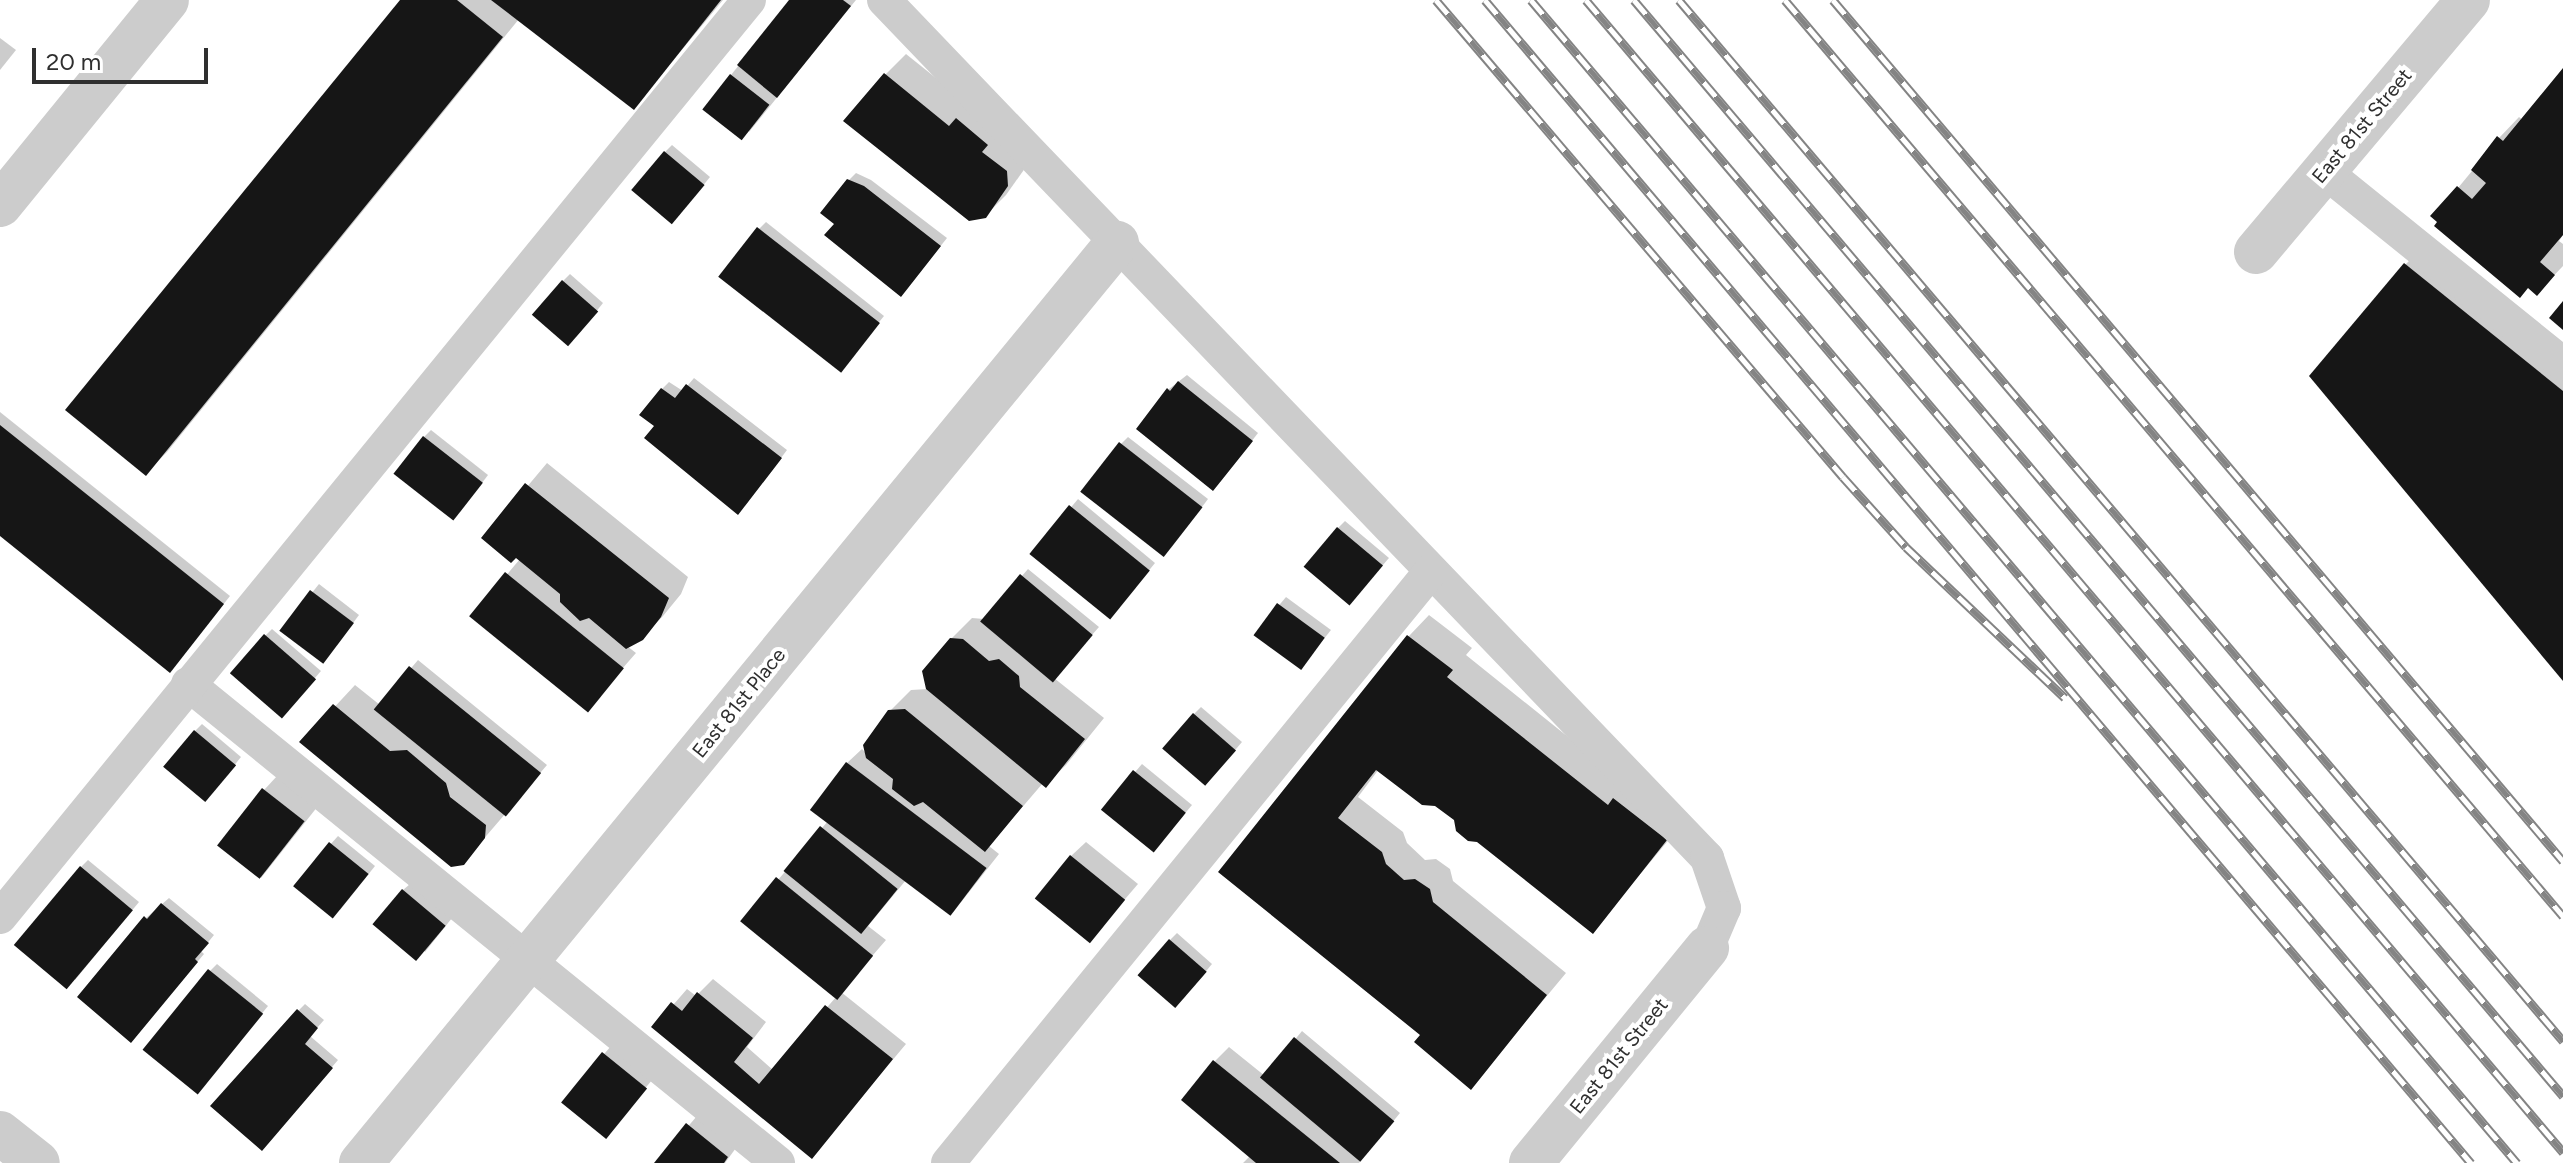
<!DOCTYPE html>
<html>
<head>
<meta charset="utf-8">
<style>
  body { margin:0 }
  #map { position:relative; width:2563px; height:1163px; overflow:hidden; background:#fff; font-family:Figtree,sans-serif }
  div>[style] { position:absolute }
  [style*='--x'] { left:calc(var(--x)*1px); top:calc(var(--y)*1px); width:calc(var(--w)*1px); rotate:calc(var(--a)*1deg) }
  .shadow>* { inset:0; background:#0003 }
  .building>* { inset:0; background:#161616; transform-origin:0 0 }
  .service>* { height:34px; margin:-17px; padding:0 17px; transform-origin:17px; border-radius:17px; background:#ccc }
  .minor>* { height:44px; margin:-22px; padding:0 22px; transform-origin:22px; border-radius:22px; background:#ccc }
  .rail>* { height:9px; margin-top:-4.5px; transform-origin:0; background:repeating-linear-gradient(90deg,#fff 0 18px,#848484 0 36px); box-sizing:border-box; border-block:2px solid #848484 }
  span { translate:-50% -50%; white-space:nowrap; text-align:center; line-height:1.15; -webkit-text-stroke:8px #fff; paint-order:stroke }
  .street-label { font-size:20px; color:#2f2f2f }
  .scale { position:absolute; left:32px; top:48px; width:176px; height:36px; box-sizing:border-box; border:4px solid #2f2f2f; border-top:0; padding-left:10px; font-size:24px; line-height:28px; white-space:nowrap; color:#2f2f2f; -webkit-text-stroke:6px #fff; paint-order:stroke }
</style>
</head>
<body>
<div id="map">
  <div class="shadow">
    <div style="clip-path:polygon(402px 0,723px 0,634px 108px,519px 19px,167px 452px,146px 473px)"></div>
    <div style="clip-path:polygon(791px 0,856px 0,749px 132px,731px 75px)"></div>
    <div style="clip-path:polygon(0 38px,16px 50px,0 70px)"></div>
    <div style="clip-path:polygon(906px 54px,971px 106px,1028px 164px,1006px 195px,985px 216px,885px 75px)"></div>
    <div style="clip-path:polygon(2563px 71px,2563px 235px,2559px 241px,2563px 244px,2563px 266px,2537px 293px,2458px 188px,2499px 138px,2519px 117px,2523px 120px)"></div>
    <div style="clip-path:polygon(672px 145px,710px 177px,679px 215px,665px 152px)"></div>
    <div style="clip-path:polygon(856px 173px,871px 180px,947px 238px,908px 287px,837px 224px,849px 180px)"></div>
    <div style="clip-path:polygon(766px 222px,884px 316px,846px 363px,759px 229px)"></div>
    <div style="clip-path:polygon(2430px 240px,2563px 346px,2563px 678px,2405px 265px)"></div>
    <div style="clip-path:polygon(570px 274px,603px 303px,576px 337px,563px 281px)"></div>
    <div style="clip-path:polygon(1187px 375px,1258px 433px,1220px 482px,1138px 428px,1169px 389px)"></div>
    <div style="clip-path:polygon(694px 378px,787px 450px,745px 506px,662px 389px,669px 382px,683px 391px)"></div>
    <div style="clip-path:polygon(0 412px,230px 596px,177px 663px,0 534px)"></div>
    <div style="clip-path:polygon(431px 430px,488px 475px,460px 512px,424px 437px)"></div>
    <div style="clip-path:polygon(1128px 437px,1208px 499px,1171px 548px,1121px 444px)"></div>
    <div style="clip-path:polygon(547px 463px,688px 577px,681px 594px,663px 616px,642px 638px,627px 646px,636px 653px,586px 710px,472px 616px,520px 559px,484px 538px)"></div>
    <div style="clip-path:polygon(1078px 499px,1155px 563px,1116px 611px,1032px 554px)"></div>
    <div style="clip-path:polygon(1345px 521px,1389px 558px,1356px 596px,1338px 528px)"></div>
    <div style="clip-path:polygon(1028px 569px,1099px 627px,1054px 678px,1104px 718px,1066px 765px,1045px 785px,1043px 783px,989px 846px,999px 854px,951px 915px,906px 880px,868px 926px,886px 940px,841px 992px,906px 1044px,812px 1156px,654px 1027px,687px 989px,696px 996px,713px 979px,766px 1022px,747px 1047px,773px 1070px,836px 997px,743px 921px,828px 821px,847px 763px,862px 749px,866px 753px,890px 711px,911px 690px,928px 689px,951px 639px,972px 618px,984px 619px)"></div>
    <div style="clip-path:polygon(319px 584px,359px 615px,330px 654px,282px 630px)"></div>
    <div style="clip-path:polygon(1286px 597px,1331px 630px,1307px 660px,1255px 634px)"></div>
    <div style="clip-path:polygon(1429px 615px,1472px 648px,1466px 655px,1628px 785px,1686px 819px,1593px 931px,1456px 819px,1379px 769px,1358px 797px,1403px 832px,1407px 843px,1425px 860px,1436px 859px,1450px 869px,1453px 881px,1566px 973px,1471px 1087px,1423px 1034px,1221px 872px,1409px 636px)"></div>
    <div style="clip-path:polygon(272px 629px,321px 671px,289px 708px,265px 636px)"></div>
    <div style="clip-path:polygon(418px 660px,547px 765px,463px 863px,302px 742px,355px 685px,380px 705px)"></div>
    <div style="clip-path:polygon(1201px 707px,1242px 742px,1213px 776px,1194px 714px)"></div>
    <div style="clip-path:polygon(202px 724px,241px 757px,212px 793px,195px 731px)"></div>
    <div style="clip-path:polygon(1142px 764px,1192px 805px,1160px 843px,1103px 809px)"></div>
    <div style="clip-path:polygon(278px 775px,318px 806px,261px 878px,264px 790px)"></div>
    <div style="clip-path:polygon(338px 836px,375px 866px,340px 910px,294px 885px)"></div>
    <div style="clip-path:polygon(1086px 842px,1138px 884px,1089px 941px,1071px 856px)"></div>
    <div style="clip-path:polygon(88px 860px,139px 902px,75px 980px,81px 867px)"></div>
    <div style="clip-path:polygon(410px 884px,452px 918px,425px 952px,403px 890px)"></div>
    <div style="clip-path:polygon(169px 898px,214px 935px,201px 951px,204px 954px,138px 1033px,80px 997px,146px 918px)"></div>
    <div style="clip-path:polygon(1177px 933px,1212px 964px,1183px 999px,1170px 940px)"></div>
    <div style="clip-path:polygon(217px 964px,268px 1006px,204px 1085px,210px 971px)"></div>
    <div style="clip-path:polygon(305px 1004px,324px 1020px,310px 1036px,338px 1060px,269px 1141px,298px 1011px)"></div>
    <div style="clip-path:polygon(1302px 1031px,1400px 1113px,1359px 1163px,1243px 1163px,1250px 1156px,1215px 1061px,1229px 1047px,1265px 1076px)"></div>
    <div style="clip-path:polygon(611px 1046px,652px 1080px,611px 1130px,563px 1102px)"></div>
    <div style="clip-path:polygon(702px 1110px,741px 1141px,725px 1163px,657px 1163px)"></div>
  </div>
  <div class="building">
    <div style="clip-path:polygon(400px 0,457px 0,503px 37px,146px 476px,65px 410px)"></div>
    <div style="clip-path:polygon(491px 0,721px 0,634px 110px)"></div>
    <div style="clip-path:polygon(789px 0,843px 0,851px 6px,777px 98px,737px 65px)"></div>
    <div style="clip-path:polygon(2563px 68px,2563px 235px,2540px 262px,2555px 275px,2537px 296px,2528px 288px,2520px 298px,2434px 226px,2437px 222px,2430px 216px,2457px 186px,2472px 199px,2486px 183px,2471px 170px,2497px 136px,2503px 141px)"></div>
    <div style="clip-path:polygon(884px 73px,949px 126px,956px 118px,988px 145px,982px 152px,1007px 171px,1008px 186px,986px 218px,969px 221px,843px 121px)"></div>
    <div style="left:730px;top:74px;width:50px;height:45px;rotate:38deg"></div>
    <div style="left:664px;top:151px;width:53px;height:51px;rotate:40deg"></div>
    <div style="clip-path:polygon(847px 179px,864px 186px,941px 246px,901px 297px,824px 235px,834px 224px,820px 213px)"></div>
    <div style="left:757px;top:227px;width:156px;height:63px;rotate:38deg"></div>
    <div style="clip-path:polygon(2404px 263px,2563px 391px,2563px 681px,2309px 376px)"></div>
    <div style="left:562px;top:280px;width:48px;height:46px;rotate:41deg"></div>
    <div style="clip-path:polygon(2563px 301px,2563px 330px,2549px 318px)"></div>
    <div style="clip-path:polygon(1178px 381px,1253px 441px,1213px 491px,1136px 429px,1167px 388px,1170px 391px)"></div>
    <div style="clip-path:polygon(686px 384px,782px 458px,738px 515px,644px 438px,654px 426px,639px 415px,661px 388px,675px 398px)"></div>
    <div style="clip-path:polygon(0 425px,224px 604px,170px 673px,0 536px)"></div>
    <div style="left:423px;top:436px;width:76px;height:48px;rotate:38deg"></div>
    <div style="left:1119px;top:442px;width:106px;height:63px;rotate:38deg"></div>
    <div style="clip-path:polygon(525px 483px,669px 598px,661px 617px,643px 640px,626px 649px,589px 618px,580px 621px,560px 602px,560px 594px,516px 558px,511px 563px,481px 538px)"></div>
    <div style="left:1069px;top:505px;width:104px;height:63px;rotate:39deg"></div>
    <div style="left:1337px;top:527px;width:60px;height:52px;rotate:40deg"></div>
    <div style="left:505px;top:572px;width:153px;height:57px;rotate:39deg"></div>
    <div style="left:1020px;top:574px;width:95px;height:62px;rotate:40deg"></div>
    <div style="left:310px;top:590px;width:55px;height:51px;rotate:37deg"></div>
    <div style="left:1277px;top:603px;width:59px;height:40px;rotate:36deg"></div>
    <div style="left:264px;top:634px;width:69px;height:52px;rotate:41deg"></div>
    <div style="clip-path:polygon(1407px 635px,1453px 670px,1447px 677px,1608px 805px,1613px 798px,1667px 840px,1593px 934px,1477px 842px,1468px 841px,1456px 831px,1454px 820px,1435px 806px,1422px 805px,1376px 770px,1338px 818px,1382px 852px,1386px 864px,1404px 880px,1415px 879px,1430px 889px,1433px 902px,1547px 995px,1471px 1090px,1414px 1042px,1420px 1035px,1218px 872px)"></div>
    <div style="clip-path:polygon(950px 638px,963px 639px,989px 661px,999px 659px,1019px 676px,1020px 687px,1085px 739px,1046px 788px,926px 689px,922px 671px)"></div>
    <div style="left:409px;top:666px;width:170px;height:56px;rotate:39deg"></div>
    <div style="clip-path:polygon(333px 704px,390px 751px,407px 750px,446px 783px,450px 797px,486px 825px,485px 838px,464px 865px,451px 867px,299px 742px)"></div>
    <div style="clip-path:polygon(905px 709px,1023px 806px,985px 852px,923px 802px,914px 806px,892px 789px,893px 779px,866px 758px,863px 745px,888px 710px)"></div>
    <div style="left:1193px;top:713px;width:57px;height:47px;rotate:41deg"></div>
    <div style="left:194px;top:730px;width:55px;height:48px;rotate:40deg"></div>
    <div style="left:846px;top:762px;width:176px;height:60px;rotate:37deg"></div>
    <div style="left:1133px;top:770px;width:68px;height:51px;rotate:39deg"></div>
    <div style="left:262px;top:788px;width:54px;height:73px;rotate:38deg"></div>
    <div style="left:820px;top:826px;width:100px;height:58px;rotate:39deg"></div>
    <div style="left:329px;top:842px;width:51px;height:57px;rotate:39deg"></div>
    <div style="left:1070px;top:855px;width:71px;height:56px;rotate:39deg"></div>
    <div style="left:80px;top:866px;width:69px;height:103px;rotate:40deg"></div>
    <div style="left:776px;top:877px;width:125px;height:57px;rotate:39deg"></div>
    <div style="left:402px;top:889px;width:57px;height:46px;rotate:40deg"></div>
    <div style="clip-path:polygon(161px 903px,209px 943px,195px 959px,198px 962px,131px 1043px,77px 997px,144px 916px,147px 919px)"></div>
    <div style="left:1169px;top:939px;width:50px;height:48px;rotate:41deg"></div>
    <div style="left:208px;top:969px;width:71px;height:104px;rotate:39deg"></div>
    <div style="clip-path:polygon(697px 992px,753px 1038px,734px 1062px,759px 1084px,825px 1005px,893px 1059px,812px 1159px,651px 1027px,671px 1002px,682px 1011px)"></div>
    <div style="clip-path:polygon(297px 1009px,318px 1028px,305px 1044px,333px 1068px,262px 1151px,210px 1106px)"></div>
    <div style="left:1294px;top:1037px;width:131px;height:53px;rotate:40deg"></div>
    <div style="left:602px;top:1052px;width:58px;height:65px;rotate:39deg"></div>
    <div style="clip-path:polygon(1213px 1060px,1340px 1163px,1256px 1163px,1181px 1100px)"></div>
    <div style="clip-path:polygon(686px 1123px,728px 1157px,724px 1163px,654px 1163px)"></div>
  </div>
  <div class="service">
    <div style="--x:884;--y:0;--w:1189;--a:46.19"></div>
    <div style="--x:1707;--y:858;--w:53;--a:71.2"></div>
    <div style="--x:1724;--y:908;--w:43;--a:113"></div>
    <div style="--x:2324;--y:171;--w:307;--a:38.9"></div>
    <div style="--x:188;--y:684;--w:760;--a:39.07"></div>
    <div style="--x:0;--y:917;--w:1184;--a:-50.76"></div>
    <div style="--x:948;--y:1163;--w:764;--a:-50.79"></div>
  </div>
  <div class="minor">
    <div style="--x:0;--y:205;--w:264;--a:-50.8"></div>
    <div style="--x:2256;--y:252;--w:329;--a:-49.9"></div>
    <div style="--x:0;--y:1133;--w:48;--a:38.3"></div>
    <div style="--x:361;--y:1163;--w:1191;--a:-50.59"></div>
    <div style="--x:1531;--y:1163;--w:278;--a:-50.7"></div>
  </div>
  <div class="rail">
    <div style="--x:1436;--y:0;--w:627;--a:49.53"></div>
    <div style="--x:1843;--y:477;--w:94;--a:48"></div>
    <div style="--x:1906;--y:547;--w:219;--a:43.5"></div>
    <div style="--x:1485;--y:0;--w:1525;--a:49.71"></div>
    <div style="--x:1531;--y:0;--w:1525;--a:49.71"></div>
    <div style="--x:1586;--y:0;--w:1511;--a:49.7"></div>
    <div style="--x:1634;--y:0;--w:1437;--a:49.71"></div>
    <div style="--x:1679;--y:0;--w:1366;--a:49.66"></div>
    <div style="--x:1785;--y:0;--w:1202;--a:49.66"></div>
    <div style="--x:1833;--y:0;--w:1129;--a:49.71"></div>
  </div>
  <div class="street-label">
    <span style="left:2362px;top:126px;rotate:-50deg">East 81st Street</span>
    <span style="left:739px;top:703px;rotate:-51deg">East 81st Place</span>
    <span style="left:1619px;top:1056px;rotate:-51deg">East 81st Street</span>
  </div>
  <div class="scale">20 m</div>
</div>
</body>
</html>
